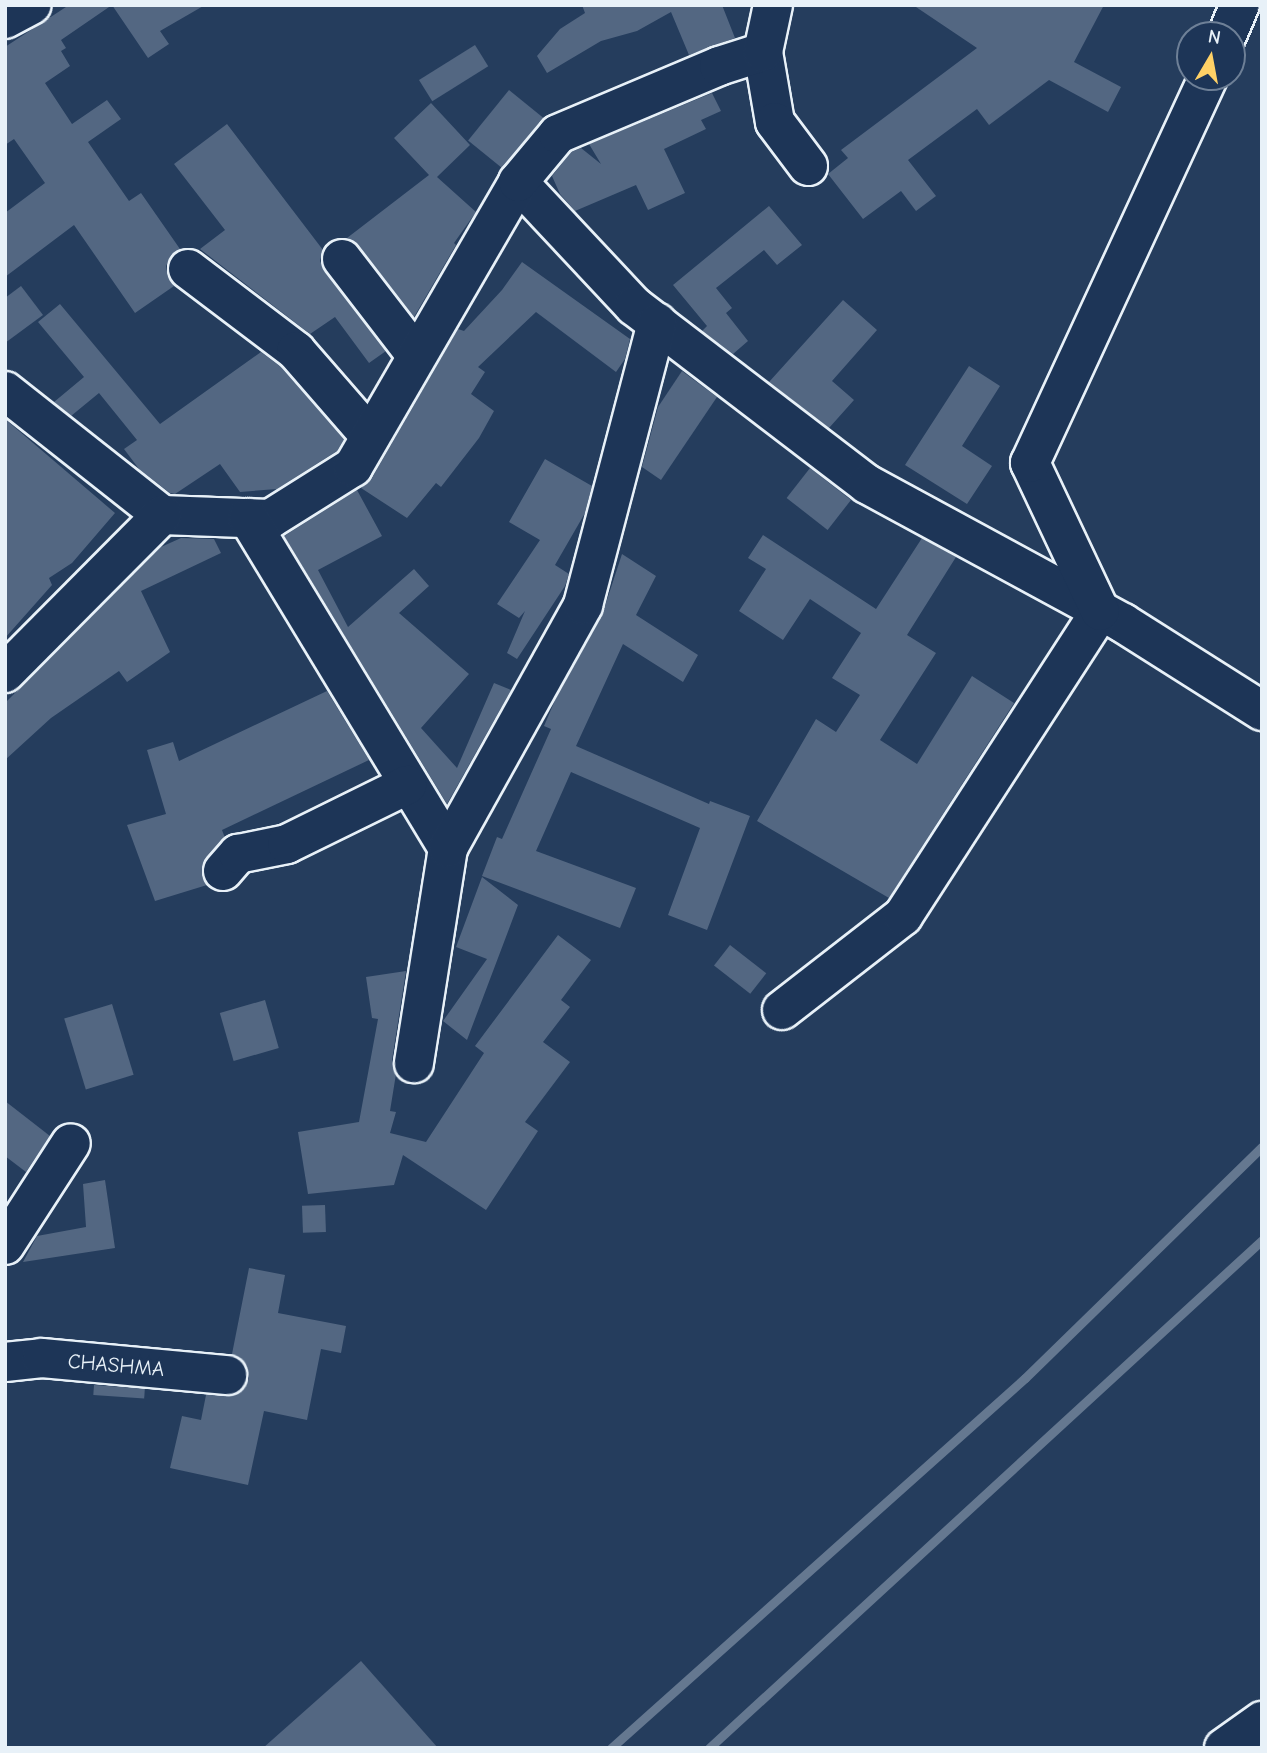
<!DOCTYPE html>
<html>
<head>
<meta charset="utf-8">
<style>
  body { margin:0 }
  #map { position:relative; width:1267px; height:1753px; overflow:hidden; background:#253d5d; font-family:"Comic Neue",sans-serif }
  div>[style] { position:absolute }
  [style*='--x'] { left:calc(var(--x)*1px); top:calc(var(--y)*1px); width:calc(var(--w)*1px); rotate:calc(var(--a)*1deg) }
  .stream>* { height:9px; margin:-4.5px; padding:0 4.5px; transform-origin:4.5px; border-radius:4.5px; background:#657890 }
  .building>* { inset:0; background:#536782; transform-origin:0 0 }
  .roads { filter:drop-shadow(2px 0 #e8f1f8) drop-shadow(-2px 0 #e8f1f8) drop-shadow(0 2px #e8f1f8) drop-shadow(0 -2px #e8f1f8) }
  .minor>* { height:38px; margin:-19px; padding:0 19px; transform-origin:19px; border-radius:19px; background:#1d3557 }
  .highway>* { height:38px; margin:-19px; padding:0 19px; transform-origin:19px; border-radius:19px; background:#1d3557 }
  span { translate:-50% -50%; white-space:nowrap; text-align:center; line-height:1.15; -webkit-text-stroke:5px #1d3557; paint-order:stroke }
  .street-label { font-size:21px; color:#e8f1f8 }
  .frame { position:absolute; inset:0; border:7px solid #e8f1f8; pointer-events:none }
  .north { position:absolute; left:1176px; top:21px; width:70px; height:70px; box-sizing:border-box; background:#1d3557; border:2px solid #6e8097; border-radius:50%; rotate:10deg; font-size:19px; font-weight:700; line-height:28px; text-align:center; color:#e8f1f8 }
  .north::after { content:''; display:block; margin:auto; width:24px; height:32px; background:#ffd166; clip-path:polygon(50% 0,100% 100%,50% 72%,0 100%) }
</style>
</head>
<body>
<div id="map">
  <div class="stream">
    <div style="--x:611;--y:1748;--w:555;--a:-41.79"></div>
    <div style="--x:1025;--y:1378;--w:331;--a:-44.3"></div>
    <div style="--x:709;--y:1748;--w:751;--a:-42.57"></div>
  </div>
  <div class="building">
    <div style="clip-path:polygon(69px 5px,205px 5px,160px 31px,169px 44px,148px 58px,112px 5px,61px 40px,66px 48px,61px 51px,70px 66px,45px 83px,72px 124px,107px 100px,121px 119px,88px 142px,129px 201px,141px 193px,180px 249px,171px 255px,166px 266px,168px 277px,174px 286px,135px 313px,74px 225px,5px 277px,5px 213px,45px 183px,14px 139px,5px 145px,5px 47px)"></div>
    <div style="clip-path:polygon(582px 5px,722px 5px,735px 38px,689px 55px,671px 12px,637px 31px,601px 41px,547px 73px,537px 56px,560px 29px,585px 13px)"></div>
    <div style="clip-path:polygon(913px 5px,1104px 5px,1074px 62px,1121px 87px,1108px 112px,1049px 80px,989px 125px,977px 109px,908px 160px,936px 196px,916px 211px,901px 191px,863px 219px,828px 174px,848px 158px,841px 150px,977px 48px)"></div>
    <div style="left:475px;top:45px;width:25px;height:66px;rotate:58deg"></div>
    <div style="left:509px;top:90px;width:44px;height:65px;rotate:39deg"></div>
    <div style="clip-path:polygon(712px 93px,721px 111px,701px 120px,706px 129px,664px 149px,685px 193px,648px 210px,636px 185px,575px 211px,560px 194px,552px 176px,571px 152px,581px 148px,601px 164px,589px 144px)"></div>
    <div style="clip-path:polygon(431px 103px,470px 145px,437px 177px,476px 212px,454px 243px,456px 245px,414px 317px,359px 246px,347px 238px,429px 175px,394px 138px)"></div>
    <div style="clip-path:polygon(227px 124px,323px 250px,320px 261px,325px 272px,386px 351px,369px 363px,335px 317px,310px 334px,200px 249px,225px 230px,174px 164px)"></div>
    <div style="clip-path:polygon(769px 206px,802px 245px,777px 265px,764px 250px,716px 288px,732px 308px,726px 313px,748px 341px,733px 354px,702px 331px,707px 326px,673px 285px)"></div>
    <div style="clip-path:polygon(522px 262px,630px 339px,625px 359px,616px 372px,536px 312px,478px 367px,485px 372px,471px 394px,494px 411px,479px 438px,441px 487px,436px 483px,407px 518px,361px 488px,372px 478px,458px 329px,464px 331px,502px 290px)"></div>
    <div style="clip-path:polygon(21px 286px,43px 315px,5px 343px,5px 298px)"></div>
    <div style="clip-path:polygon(843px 300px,877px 330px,832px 381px,854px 400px,829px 428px,769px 382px)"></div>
    <div style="clip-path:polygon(60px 304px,160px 424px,261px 352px,281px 367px,344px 439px,337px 451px,277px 489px,240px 492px,220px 464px,175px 494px,170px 493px,139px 469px,124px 449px,137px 440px,99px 393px,71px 416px,54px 402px,84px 377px,38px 322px)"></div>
    <div style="clip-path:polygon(969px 366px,1000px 386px,962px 446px,992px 466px,967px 504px,905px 465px)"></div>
    <div style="clip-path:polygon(682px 371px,717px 397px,661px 480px,642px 467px,658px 407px)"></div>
    <div style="clip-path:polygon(5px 419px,115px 513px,72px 563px,49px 578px,52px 585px,5px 638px)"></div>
    <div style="clip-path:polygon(545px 459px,592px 486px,585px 513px,555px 565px,569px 574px,565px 586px,517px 659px,507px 653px,525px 611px,519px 618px,497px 604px,540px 540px,509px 522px)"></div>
    <div style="left:810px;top:468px;width:52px;height:38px;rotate:38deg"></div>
    <div style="clip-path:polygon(357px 490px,382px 536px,318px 570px,348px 627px,414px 569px,429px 586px,399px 613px,469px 674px,421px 728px,457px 768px,494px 683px,511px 690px,447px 804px,284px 536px)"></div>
    <div style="clip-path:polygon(763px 535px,876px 609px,922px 538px,956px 557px,907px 635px,936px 653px,880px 740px,917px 764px,972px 676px,1014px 703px,889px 898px,757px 821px,816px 719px,836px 732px,860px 695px,832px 678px,861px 633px,810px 599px,783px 640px,739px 611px,766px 569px,748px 558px)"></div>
    <div style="clip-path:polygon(181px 538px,214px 539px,221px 553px,141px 591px,170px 652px,127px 682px,119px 671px,51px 718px,5px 760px,5px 703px,161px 547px)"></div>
    <div style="clip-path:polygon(622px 554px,656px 576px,636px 615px,698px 655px,683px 682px,623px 644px,576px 746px,709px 804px,710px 801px,750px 816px,707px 930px,668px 915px,700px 828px,571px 772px,536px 851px,636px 888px,620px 928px,482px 876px,497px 837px,502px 839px,551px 729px,544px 726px,556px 698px,602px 615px)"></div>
    <div style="clip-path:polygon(327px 691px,369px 760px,222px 830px,225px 838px,202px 866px,202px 877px,207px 885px,155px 901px,127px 825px,166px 814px,147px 750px,173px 742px,179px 761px)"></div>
    <div style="clip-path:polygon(482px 877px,518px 905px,467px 1040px,443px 1021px,487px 959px,456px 947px)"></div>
    <div style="clip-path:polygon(558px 935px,591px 960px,561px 1000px,570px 1007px,543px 1042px,570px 1062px,525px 1122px,538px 1131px,486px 1210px,403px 1155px,394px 1185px,308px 1194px,298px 1132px,359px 1122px,378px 1019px,372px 1018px,366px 977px,406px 971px,392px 1060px,396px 1074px,390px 1111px,396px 1112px,390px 1133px,426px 1142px,484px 1053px,475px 1046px)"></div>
    <div style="left:730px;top:945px;width:46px;height:26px;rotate:38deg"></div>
    <div style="left:265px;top:1000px;width:50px;height:47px;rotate:74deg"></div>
    <div style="left:112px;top:1004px;width:74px;height:50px;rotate:73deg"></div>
    <div style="clip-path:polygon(5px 1101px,50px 1136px,26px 1172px,5px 1156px)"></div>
    <div style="clip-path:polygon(105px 1180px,115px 1248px,23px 1262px,37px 1236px,86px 1227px,83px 1184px)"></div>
    <div style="left:325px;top:1205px;width:27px;height:23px;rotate:88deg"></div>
    <div style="clip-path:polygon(249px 1268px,285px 1275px,278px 1313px,346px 1326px,341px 1353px,321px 1349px,307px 1420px,264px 1411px,248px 1485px,170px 1468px,182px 1416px,201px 1420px,206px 1395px,235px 1395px,245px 1387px,249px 1378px,247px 1367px,240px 1358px,232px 1354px)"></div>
    <div style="left:94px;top:1385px;width:51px;height:10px;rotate:4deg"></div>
    <div style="clip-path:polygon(361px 1661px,438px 1748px,263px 1748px)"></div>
  </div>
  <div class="roads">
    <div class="minor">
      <div style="--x:5;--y:19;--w:30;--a:-28"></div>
      <div style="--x:1227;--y:35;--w:33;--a:-67"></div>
      <div style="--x:763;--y:52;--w:71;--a:80.3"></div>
      <div style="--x:775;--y:122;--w:55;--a:53.1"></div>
      <div style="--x:518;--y:182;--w:170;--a:46.9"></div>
      <div style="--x:634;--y:306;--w:293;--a:37.4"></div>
      <div style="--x:867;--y:484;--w:291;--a:28.5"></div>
      <div style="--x:1123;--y:623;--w:165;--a:32.3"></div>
      <div style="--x:342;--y:259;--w:121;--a:52.4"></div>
      <div style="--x:188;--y:269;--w:136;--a:37.2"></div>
      <div style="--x:296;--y:351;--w:113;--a:49"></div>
      <div style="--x:5;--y:391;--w:200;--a:38.3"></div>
      <div style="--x:162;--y:515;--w:108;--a:2.1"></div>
      <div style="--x:270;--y:519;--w:98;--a:-32.1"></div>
      <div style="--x:353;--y:467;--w:329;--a:-59.9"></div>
      <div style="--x:518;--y:182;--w:62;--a:-50.2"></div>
      <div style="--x:558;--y:134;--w:175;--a:-22.9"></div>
      <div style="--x:719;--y:66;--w:46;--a:-17.7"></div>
      <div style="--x:763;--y:52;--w:48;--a:-78"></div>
      <div style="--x:248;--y:518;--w:386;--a:58.8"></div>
      <div style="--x:448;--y:848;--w:218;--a:99"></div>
      <div style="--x:5;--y:673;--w:223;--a:-45.2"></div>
      <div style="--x:448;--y:848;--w:278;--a:-60.9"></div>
      <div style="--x:583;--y:605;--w:292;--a:-75.3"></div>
      <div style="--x:223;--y:871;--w:23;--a:-49"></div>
      <div style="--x:238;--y:854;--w:50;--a:-11.5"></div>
      <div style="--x:287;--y:844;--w:134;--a:-26.2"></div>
      <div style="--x:782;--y:1010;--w:153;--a:-37.8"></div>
      <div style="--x:903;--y:916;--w:363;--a:-57.1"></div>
      <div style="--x:1100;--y:611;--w:164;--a:-115.3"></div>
      <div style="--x:1030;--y:463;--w:425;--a:-65.2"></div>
      <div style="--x:5;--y:1245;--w:121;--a:-57.1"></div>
      <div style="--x:5;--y:1362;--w:37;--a:-6"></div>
      <div style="--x:42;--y:1358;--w:186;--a:5.3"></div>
    </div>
    <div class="highway">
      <div style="--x:1224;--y:1748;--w:47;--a:-35.4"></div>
    </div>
  </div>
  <div class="street-label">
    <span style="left:116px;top:1365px;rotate:5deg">CHASHMA</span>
  </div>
  <div class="frame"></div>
  <div class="north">N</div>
</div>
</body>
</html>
